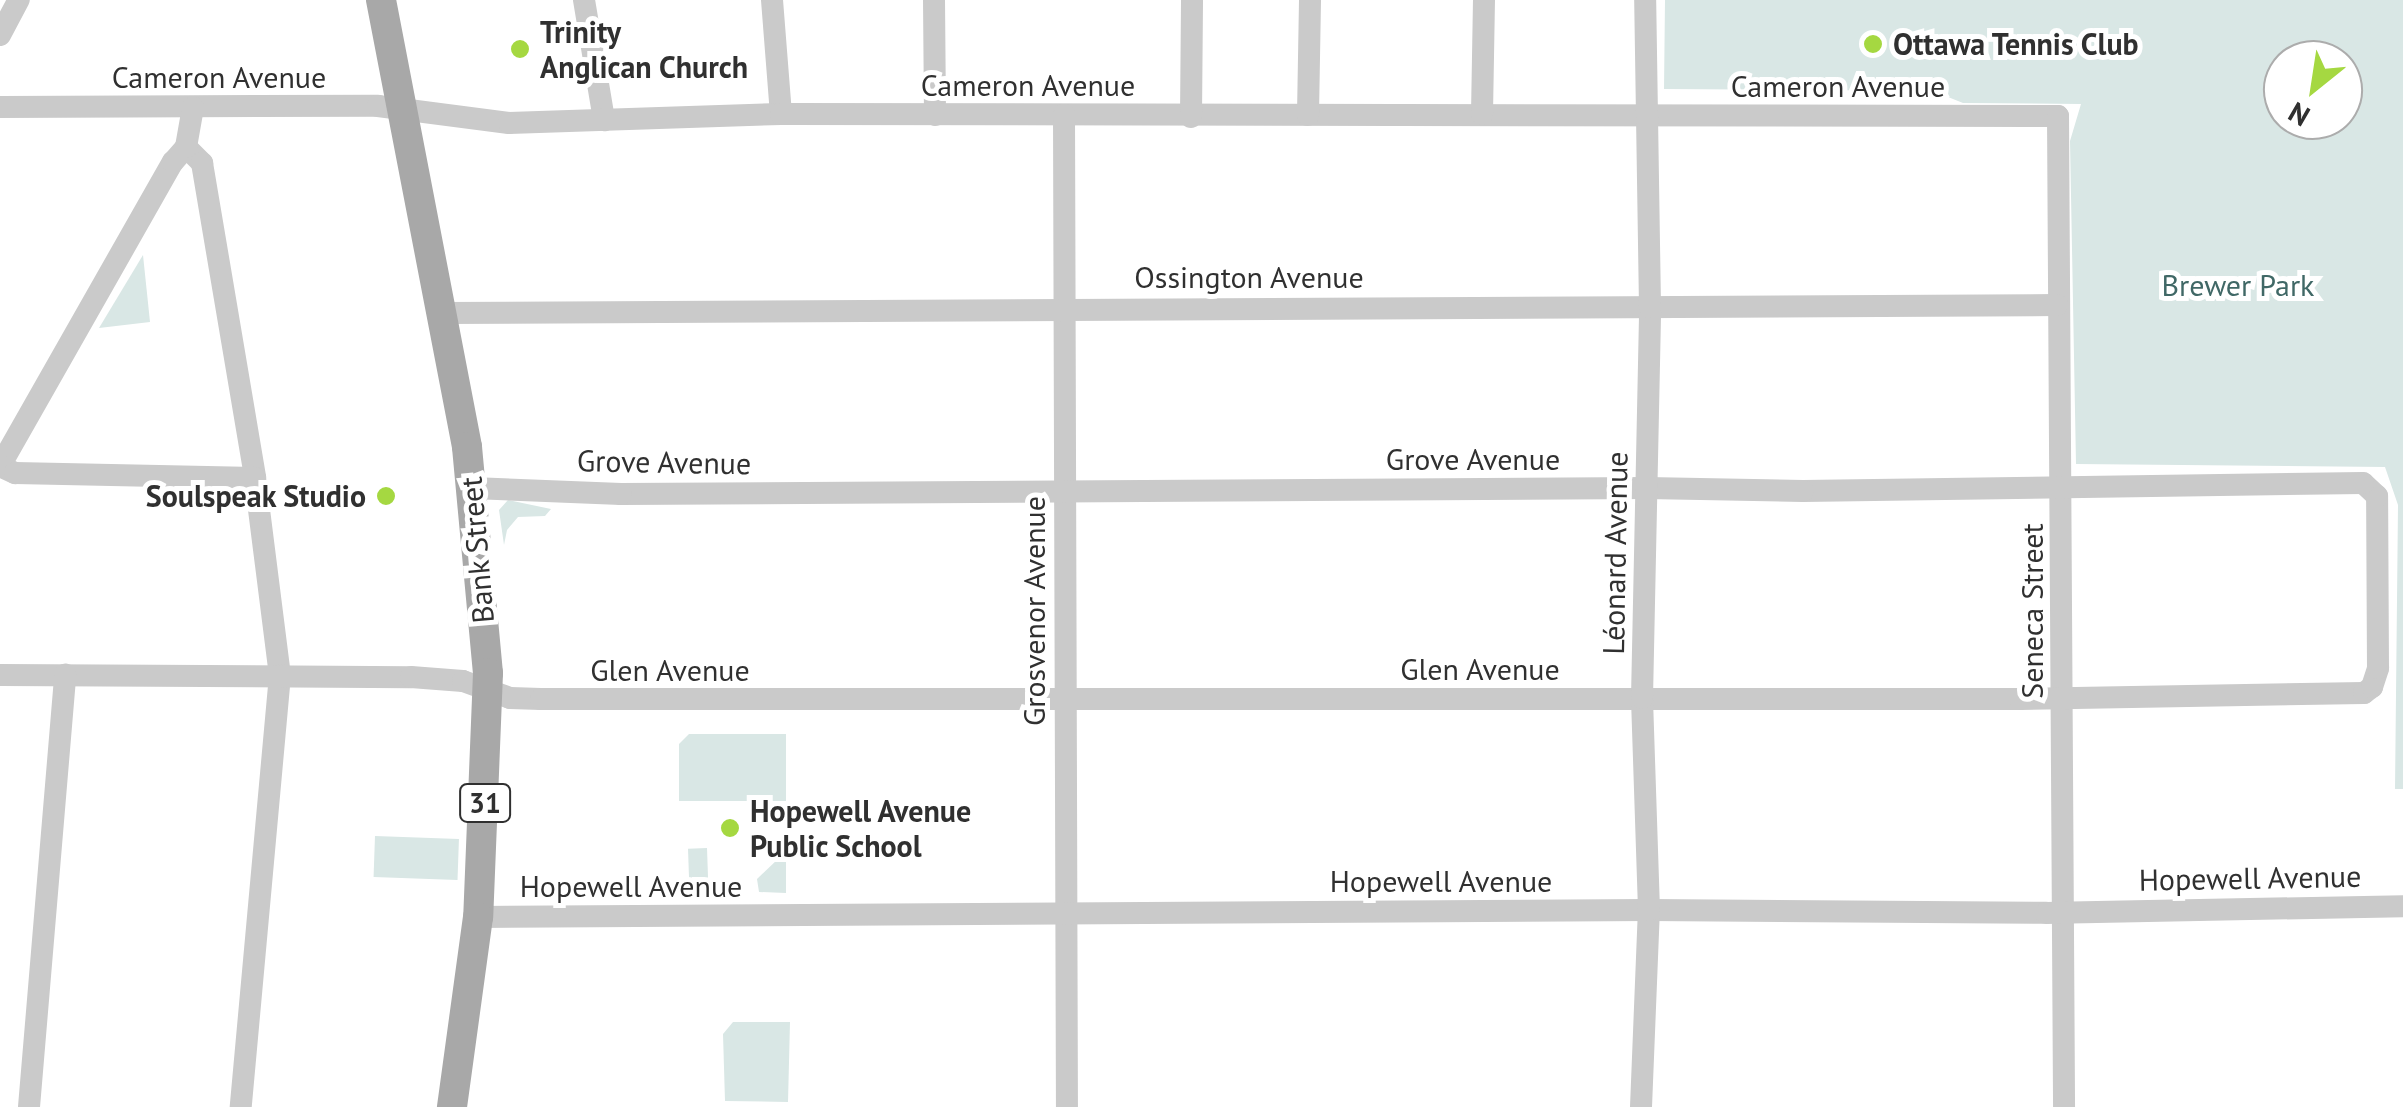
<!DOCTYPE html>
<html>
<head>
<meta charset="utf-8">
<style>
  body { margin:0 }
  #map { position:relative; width:2403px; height:1107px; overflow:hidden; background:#fff; font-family:"PT Sans",sans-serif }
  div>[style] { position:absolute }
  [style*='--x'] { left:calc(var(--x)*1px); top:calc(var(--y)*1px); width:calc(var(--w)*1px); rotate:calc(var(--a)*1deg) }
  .green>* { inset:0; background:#d9e7e5; transform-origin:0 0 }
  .minor>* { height:22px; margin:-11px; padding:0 11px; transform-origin:11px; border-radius:11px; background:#cacaca }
  .major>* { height:30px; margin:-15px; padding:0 15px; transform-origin:15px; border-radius:15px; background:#a8a8a8 }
  .dots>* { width:28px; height:28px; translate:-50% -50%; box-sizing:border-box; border:5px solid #fff; border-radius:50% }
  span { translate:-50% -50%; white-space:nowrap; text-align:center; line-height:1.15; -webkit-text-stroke:10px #fff; paint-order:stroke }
  .shield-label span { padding:2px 8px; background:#fff; border:2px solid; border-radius:8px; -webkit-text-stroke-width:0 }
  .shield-label { font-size:28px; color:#303030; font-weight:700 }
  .poi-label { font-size:30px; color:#303030; font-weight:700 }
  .left { translate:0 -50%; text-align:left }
  .right { translate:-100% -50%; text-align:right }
  .street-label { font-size:30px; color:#303030 }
  .park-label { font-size:30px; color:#406866 }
  .north { position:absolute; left:2263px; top:40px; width:100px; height:100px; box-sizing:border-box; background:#fff; border:2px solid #acacac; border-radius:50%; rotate:210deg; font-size:28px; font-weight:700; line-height:40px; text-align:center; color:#303030 }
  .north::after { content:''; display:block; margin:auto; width:35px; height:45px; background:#a5d841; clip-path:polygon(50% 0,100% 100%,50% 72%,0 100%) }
</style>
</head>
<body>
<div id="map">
  <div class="green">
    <div style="clip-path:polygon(evenodd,1665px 0,2403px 0,2403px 789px,2395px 789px,2398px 505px,2385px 467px,2076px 464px,2070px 141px,2081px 104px,1963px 103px,1933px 91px,1664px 89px,1665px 0,2343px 60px,2343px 120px,2283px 120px,2283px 60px,2343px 60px)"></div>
    <div style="clip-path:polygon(143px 255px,150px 322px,99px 328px)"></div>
    <div style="clip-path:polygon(508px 500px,551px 509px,545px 516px,518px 517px,507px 530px,504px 545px,499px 510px)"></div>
    <div style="clip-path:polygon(689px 734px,786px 734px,786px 801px,679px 801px,679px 744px)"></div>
    <div style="left:375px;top:836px;width:84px;height:41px;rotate:2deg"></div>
    <div style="left:707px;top:848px;width:33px;height:19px;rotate:88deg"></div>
    <div style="clip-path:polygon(786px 857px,786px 893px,759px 892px,757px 879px,779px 858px)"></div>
    <div style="clip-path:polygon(733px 1022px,790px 1022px,788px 1102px,725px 1101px,723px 1034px)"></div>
  </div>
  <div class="minor">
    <div style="--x:584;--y:0;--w:122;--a:80.5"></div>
    <div style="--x:772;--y:0;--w:114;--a:85.5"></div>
    <div style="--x:934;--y:0;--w:115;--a:89.5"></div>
    <div style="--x:0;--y:35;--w:40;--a:-62"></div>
    <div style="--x:0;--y:107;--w:378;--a:-0.2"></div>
    <div style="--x:378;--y:106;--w:132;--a:7.4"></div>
    <div style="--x:509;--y:123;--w:272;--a:-1.9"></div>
    <div style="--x:781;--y:114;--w:1277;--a:0.09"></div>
    <div style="--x:2058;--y:116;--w:991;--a:89.65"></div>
    <div style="--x:1482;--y:114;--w:114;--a:-89"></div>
    <div style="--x:1064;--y:115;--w:992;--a:89.83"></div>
    <div style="--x:1308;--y:115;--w:115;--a:-89"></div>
    <div style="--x:1191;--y:117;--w:117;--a:-89.5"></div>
    <div style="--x:186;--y:147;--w:23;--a:45"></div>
    <div style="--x:202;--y:163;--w:319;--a:80.4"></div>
    <div style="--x:255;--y:478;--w:199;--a:82.8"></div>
    <div style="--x:280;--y:675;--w:434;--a:95.2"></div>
    <div style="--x:442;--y:313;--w:1615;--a:-0.28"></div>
    <div style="--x:0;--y:466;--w:350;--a:-60.4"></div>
    <div style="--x:173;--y:162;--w:20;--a:-49"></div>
    <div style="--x:186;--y:147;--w:40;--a:-80"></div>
    <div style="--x:0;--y:466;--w:17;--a:25"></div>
    <div style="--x:15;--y:473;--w:240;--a:1.2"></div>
    <div style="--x:0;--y:675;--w:411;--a:0.3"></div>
    <div style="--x:411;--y:677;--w:52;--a:4.4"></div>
    <div style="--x:463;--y:681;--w:50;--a:19.9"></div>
    <div style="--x:510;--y:698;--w:31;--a:2"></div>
    <div style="--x:541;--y:699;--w:1479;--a:0"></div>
    <div style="--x:2020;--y:699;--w:344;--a:-1"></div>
    <div style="--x:2364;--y:693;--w:10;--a:-37"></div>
    <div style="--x:2372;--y:687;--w:20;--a:-72"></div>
    <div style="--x:2378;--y:668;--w:172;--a:-90.3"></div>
    <div style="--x:2377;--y:496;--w:19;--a:-137"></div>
    <div style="--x:2363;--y:483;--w:560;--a:179.18"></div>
    <div style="--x:1803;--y:491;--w:156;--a:-178.9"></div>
    <div style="--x:1647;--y:488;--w:1026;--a:179.66"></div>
    <div style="--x:621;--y:494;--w:149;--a:-177.7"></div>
    <div style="--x:478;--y:917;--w:1171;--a:-0.34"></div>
    <div style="--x:1649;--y:910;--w:397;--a:0.4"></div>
    <div style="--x:2046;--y:913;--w:357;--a:-1.1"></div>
    <div style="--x:29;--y:1107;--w:434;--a:-85.2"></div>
    <div style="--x:1641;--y:1107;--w:197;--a:-87.7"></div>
    <div style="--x:1649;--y:910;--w:212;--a:-91.9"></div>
    <div style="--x:1642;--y:698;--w:391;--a:-88.8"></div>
    <div style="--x:1650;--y:307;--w:307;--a:-90.9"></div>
  </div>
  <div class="major">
    <div style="--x:381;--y:0;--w:455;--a:79.1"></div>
    <div style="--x:467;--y:447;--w:227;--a:84.7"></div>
    <div style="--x:488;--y:673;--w:244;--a:92.3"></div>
    <div style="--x:478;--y:917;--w:192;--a:97.8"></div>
  </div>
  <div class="dots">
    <div style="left:1873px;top:44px;background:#a5d841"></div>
    <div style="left:520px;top:49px;background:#a5d841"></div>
    <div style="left:386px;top:496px;background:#a5d841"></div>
    <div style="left:730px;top:828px;background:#a5d841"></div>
  </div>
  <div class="shield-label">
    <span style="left:485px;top:803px">31</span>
  </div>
  <div class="poi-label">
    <span class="left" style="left:540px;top:49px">Trinity<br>Anglican Church</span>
    <span class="left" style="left:1893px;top:44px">Ottawa Tennis Club</span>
    <span class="right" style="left:366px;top:496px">Soulspeak Studio</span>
    <span class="left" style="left:750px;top:828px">Hopewell Avenue<br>Public School</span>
  </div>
  <div class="street-label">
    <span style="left:219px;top:77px">Cameron Avenue</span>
    <span style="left:1028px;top:85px">Cameron Avenue</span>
    <span style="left:1838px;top:86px">Cameron Avenue</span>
    <span style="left:1249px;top:277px">Ossington Avenue</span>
    <span style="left:1473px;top:459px">Grove Avenue</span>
    <span style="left:664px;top:462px;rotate:1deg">Grove Avenue</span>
    <span style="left:477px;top:550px;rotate:-95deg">Bank Street</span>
    <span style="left:1615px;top:553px;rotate:-89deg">Léonard Avenue</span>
    <span style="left:1034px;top:611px;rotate:-90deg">Grosvenor Avenue</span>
    <span style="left:2032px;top:611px;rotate:-90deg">Seneca Street</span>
    <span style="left:1480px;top:669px">Glen Avenue</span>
    <span style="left:670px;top:670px">Glen Avenue</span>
    <span style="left:2250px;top:878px;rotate:-1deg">Hopewell Avenue</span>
    <span style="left:1441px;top:881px">Hopewell Avenue</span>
    <span style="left:631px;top:886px">Hopewell Avenue</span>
  </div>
  <div class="park-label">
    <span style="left:2238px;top:285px">Brewer Park</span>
  </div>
  <div class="north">N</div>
</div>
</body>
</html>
